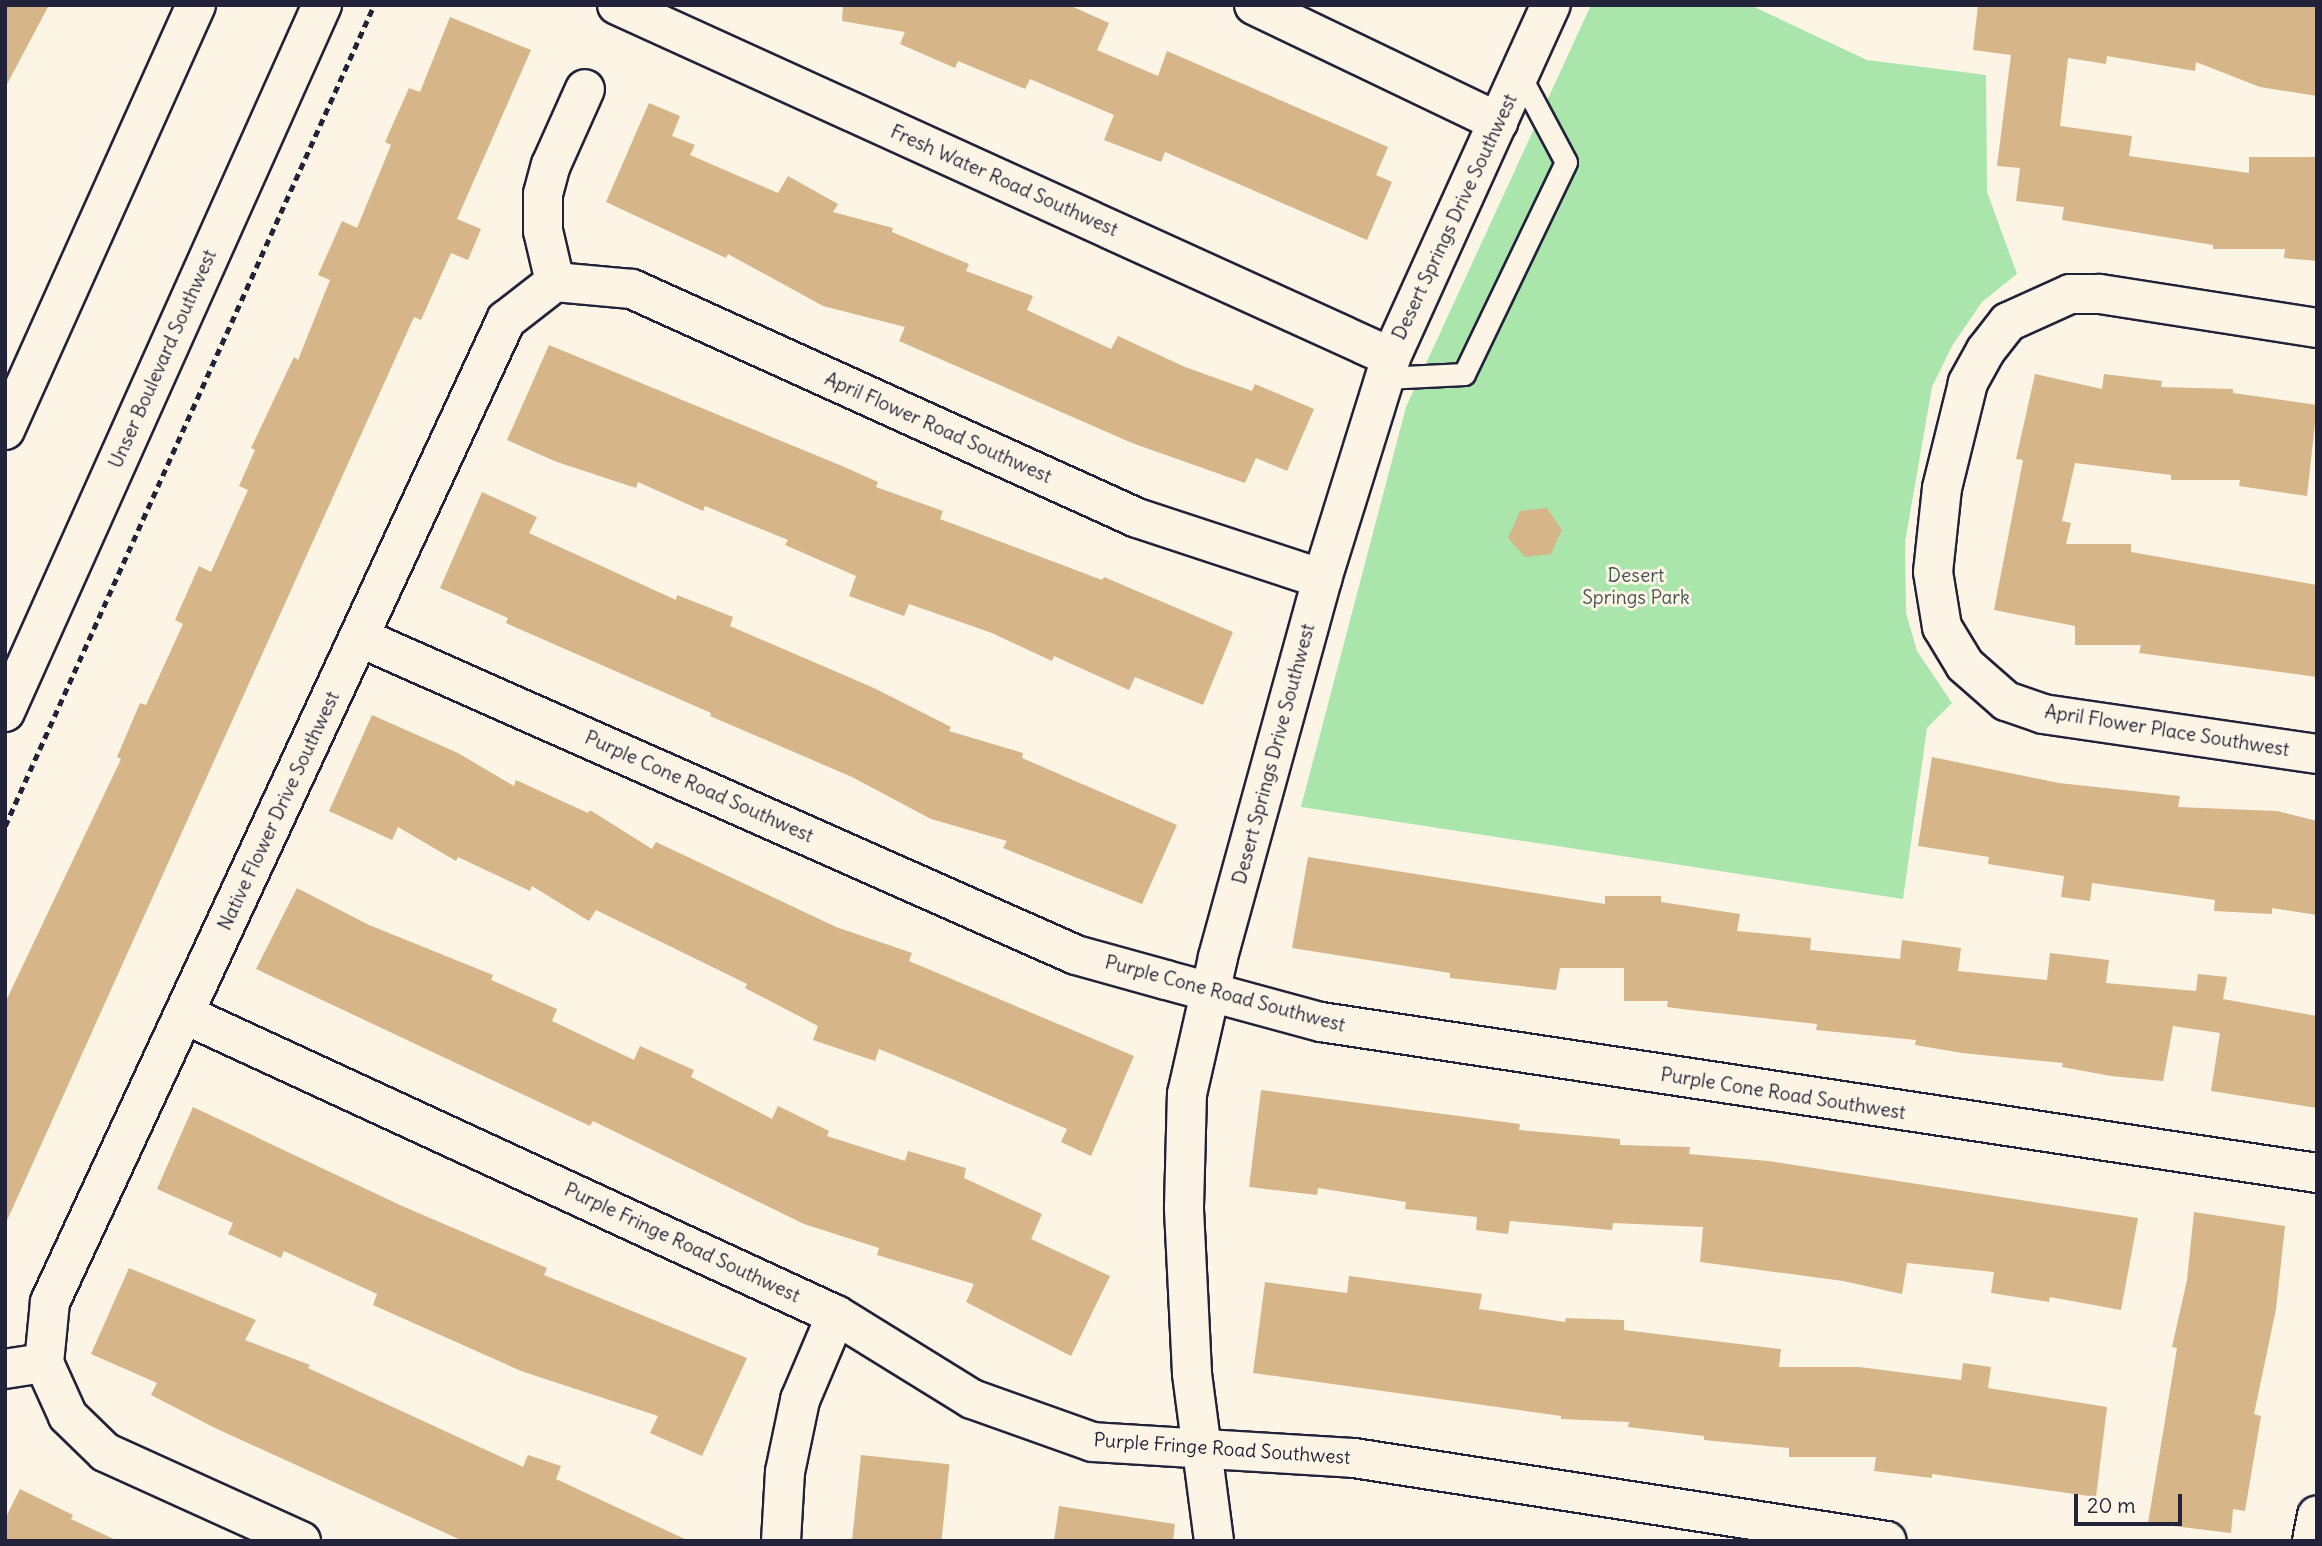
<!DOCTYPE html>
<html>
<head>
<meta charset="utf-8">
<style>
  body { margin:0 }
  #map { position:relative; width:2322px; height:1546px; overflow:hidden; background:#fcf5e5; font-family:Delius,sans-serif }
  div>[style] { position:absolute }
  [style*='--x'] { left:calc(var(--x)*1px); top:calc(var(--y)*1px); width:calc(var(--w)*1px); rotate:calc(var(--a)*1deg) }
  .green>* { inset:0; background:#aae6ab }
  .building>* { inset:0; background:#d6b689; transform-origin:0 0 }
  .path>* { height:4.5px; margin-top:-2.25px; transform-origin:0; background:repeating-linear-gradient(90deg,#22223b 0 7px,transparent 0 12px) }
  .roads { filter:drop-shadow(2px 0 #22223b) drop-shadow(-2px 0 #22223b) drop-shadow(0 2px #22223b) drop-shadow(0 -2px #22223b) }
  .service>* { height:21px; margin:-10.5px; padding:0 10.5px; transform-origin:10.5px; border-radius:10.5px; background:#fcf5e5 }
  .minor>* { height:38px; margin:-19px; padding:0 19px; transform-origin:19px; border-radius:19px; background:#fcf5e5 }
  .secondary>* { height:38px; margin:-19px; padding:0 19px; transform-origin:19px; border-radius:19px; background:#fcf5e5 }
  span { translate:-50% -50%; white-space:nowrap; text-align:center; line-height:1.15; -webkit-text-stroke:6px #fcf5e5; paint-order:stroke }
  .street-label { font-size:19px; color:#22223b }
  .park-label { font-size:19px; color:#445357 }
  .frame { position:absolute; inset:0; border:7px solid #22223b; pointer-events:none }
  .scale { position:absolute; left:2074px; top:1494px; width:108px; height:32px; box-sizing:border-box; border:4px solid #22223b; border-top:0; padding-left:9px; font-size:21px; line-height:24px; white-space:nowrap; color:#22223b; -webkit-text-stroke:5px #fcf5e5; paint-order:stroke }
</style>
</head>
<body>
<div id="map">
  <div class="green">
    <div style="clip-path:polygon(1591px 5px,1750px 5px,1867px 60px,1986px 75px,1987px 192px,2017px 274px,1982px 302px,1952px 346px,1932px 387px,1905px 542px,1906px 613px,1917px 651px,1952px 703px,1927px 728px,1903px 899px,1301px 807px,1406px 407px)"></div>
  </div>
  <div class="building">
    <div style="clip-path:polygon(5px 5px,49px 5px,5px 88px)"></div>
    <div style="clip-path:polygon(843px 5px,1069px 5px,1109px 23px,1097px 50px,1158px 76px,1167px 51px,1388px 147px,1376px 175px,1392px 182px,1367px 240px,1165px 152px,1161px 162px,1104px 140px,1114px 115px,1030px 79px,1025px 89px,958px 61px,955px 68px,900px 44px,905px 32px,842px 21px)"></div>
    <div style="clip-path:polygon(1978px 5px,2317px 5px,2317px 96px,2260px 87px,2196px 62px,2195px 71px,2107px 56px,2106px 64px,2068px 58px,2060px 126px,2132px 136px,2129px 156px,2249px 173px,2249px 157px,2317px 157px,2317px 261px,2284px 258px,2285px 249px,2213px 249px,2213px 245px,2062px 220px,2064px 207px,2016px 201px,2020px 168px,1997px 166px,2011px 55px,1973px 50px)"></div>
    <div style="clip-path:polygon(450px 17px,531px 50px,457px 219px,481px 229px,468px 260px,451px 253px,421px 320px,414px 317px,5px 1225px,5px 1003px,121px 759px,117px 757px,140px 703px,146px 705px,183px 624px,175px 620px,199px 566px,211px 572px,248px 490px,239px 486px,255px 450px,251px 448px,294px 357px,298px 360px,330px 280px,318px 275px,342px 221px,357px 228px,391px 145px,385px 142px,409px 88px,420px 92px)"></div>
    <div style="clip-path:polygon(649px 103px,680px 116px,672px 136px,695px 145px,690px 155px,778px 193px,788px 176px,838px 204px,833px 212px,893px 228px,892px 232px,969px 264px,966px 271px,1033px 296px,1027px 310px,1111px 349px,1118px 336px,1185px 367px,1252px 391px,1255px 384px,1314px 409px,1287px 471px,1256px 458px,1245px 483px,1132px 443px,899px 341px,905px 327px,823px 306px,728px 254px,726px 258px,606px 202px)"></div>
    <div style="clip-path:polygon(549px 345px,842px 466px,878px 482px,876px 487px,943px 511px,940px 519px,1102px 580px,1104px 577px,1233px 632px,1203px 705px,1135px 677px,1129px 690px,1054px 656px,1052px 661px,992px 633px,909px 604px,904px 616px,849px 596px,856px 576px,785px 545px,788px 540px,705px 506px,703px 511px,638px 482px,636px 488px,557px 462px,507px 440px)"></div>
    <div style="clip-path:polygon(2035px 374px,2102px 389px,2104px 374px,2162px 381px,2161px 387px,2233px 389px,2233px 393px,2317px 405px,2307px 496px,2239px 486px,2240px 480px,2171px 480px,2171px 475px,2075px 463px,2062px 521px,2071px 523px,2066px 544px,2131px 544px,2131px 552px,2317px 585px,2317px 677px,2139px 653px,2141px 645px,2075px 645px,2075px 626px,1994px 610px,2023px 460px,2016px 459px)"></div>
    <div style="clip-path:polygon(482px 492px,537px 517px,529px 533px,676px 600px,677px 595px,733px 617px,730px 626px,874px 688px,951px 727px,949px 731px,1023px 753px,1022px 758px,1177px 825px,1142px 904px,1003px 848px,1007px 841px,931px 819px,852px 777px,710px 716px,711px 713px,506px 623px,508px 618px,440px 588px)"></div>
    <div style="clip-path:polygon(1547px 508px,1562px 530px,1551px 554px,1525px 557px,1508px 538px,1520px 511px)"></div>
    <div style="clip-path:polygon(372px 715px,458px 753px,514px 786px,516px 780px,588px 813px,590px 810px,652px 849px,656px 842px,836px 927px,912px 953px,909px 961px,1134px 1056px,1091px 1156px,1061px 1142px,1067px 1129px,952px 1079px,879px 1049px,875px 1061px,813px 1040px,818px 1026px,745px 988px,747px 984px,596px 910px,589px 921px,532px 886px,530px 891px,458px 857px,456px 861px,398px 827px,392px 840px,329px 811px)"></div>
    <div style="clip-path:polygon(1932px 757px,2059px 783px,2180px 796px,2178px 807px,2277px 811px,2317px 821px,2317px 915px,2272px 908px,2272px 914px,2214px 911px,2215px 900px,2092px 883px,2090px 901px,2061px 897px,2064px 876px,1988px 864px,1989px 857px,1918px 846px)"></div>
    <div style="clip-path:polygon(1308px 857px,1605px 904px,1605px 896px,1661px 896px,1661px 902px,1740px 914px,1737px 931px,1811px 938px,1810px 950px,1900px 959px,1902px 940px,1961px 948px,1958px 971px,2047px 980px,2050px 953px,2109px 960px,2106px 983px,2196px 991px,2198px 974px,2227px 977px,2223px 999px,2317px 1016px,2317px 1108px,2211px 1091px,2220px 1033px,2173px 1026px,2163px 1081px,2111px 1076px,2062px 1067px,2063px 1063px,1962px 1053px,1915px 1045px,1916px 1040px,1816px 1030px,1817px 1024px,1690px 1010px,1667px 1007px,1668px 1001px,1624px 1001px,1624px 968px,1560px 968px,1556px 990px,1450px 978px,1450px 973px,1292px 948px)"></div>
    <div style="clip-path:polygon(297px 888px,369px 925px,493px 975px,491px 980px,557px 1009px,552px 1021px,634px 1060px,640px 1046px,694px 1070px,691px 1077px,772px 1119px,778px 1106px,829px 1131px,827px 1136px,905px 1161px,908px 1151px,966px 1168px,964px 1178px,1042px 1214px,1031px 1239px,1110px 1276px,1071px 1356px,966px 1302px,974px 1284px,877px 1255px,879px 1248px,804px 1224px,593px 1121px,590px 1126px,256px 969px)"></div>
    <div style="clip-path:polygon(1261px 1090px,1520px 1124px,1519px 1130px,1620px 1139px,1620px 1145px,1690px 1147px,1689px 1154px,1768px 1161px,2138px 1218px,2121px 1310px,2050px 1297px,2049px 1302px,1991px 1293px,1994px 1272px,1907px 1263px,1902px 1294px,1843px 1281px,1700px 1262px,1703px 1227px,1613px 1223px,1612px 1230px,1510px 1221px,1508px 1234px,1476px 1230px,1477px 1217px,1405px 1209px,1406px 1202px,1318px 1188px,1317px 1195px,1249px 1187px)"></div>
    <div style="clip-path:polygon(193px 1107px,402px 1206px,547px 1268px,544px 1275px,747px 1358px,702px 1456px,650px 1433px,658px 1416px,521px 1371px,373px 1305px,377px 1294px,284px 1251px,281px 1258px,228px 1234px,233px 1223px,157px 1189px)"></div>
    <div style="clip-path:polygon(2194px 1212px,2285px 1226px,2276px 1309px,2254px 1414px,2261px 1416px,2245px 1511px,2233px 1509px,2231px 1533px,2148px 1523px,2177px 1348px,2172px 1347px,2187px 1280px)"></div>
    <div style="clip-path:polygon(129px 1268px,256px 1320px,245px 1340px,310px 1365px,308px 1368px,523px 1467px,528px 1455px,561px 1466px,556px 1479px,689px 1541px,463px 1541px,215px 1428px,151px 1395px,157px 1383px,91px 1354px)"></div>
    <div style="clip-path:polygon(1349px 1276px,1482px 1294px,1479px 1309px,1565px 1322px,1566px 1318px,1624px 1320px,1624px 1330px,1781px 1349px,1779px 1367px,1859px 1367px,1961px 1380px,1963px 1363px,1991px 1367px,1988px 1388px,2107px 1407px,2096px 1497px,1932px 1474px,1932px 1478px,1874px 1471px,1876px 1457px,1789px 1457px,1789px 1448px,1704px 1440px,1704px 1436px,1628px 1427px,1629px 1422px,1561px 1419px,1561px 1416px,1253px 1373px,1265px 1282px,1347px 1293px)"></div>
    <div style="left:861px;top:1455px;width:89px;height:86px;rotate:6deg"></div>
    <div style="clip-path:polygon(20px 1489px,73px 1515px,71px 1519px,118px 1541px,5px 1541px,5px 1519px)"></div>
    <div style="clip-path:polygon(1059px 1506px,1175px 1524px,1173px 1541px,1054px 1541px)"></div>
  </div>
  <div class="path">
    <div style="--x:5;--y:826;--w:900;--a:-65.8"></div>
  </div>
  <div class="roads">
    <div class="service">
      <div style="--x:1385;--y:378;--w:79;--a:-2.9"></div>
      <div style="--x:1464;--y:374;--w:235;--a:-64.3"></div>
      <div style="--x:1566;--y:162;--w:98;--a:-118.1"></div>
    </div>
    <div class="minor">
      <div style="--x:617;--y:5;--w:850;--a:24.46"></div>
      <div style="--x:1254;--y:5;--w:271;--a:25.6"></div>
      <div style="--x:555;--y:282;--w:77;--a:5.2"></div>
      <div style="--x:632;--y:289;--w:554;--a:24.39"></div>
      <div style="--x:1137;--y:518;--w:195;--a:18.2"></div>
      <div style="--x:555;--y:282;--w:52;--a:-103.2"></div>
      <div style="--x:543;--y:231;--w:37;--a:-90"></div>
      <div style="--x:543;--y:194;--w:30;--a:-75"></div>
      <div style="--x:551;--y:165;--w:83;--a:-65.9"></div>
      <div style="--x:2317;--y:328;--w:221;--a:-171.1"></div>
      <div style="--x:2099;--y:294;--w:29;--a:180"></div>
      <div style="--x:2070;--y:294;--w:68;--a:155.7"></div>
      <div style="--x:2008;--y:322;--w:36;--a:128"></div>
      <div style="--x:1986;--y:350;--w:38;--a:119"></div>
      <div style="--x:1968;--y:383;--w:108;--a:103.9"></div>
      <div style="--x:1942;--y:488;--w:84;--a:96.1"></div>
      <div style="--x:1933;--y:572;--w:56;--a:80.7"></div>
      <div style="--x:1942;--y:627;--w:44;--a:58.8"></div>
      <div style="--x:1965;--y:665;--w:55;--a:41.3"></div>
      <div style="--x:2006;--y:701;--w:39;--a:19"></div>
      <div style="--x:2043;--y:714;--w:277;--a:8.3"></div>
      <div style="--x:359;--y:637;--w:784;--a:23.92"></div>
      <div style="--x:1076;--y:955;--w:93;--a:15.5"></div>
      <div style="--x:1166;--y:980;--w:161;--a:15.2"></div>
      <div style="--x:1321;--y:1022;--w:1007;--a:8.62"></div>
      <div style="--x:186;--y:1015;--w:716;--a:24.78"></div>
      <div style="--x:836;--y:1315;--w:160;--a:31.7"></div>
      <div style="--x:972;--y:1399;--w:128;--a:19.6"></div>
      <div style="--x:1093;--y:1442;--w:261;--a:3.5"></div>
      <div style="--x:1354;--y:1458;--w:539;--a:8.85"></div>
      <div style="--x:5;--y:1369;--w:39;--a:-9"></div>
      <div style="--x:301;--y:1541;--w:215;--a:-155.6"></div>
      <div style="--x:105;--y:1452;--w:52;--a:-135.8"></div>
      <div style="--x:68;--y:1416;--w:58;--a:-114.4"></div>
      <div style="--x:44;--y:1363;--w:61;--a:-84.4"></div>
      <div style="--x:50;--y:1302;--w:1083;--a:-65.09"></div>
      <div style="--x:506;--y:320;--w:62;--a:-37.8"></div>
      <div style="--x:781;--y:1541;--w:69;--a:-86.7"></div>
      <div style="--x:785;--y:1472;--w:74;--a:-78.2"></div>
      <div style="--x:800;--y:1400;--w:92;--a:-67"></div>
      <div style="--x:1214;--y:1541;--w:169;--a:-97.5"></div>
      <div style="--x:1192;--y:1373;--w:166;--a:-92.8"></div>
      <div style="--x:1184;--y:1207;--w:113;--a:-88.5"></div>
      <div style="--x:1187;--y:1094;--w:140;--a:-77.2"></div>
      <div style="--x:1218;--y:957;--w:392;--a:-74.6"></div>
      <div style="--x:1322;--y:579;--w:232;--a:-72.7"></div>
      <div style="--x:1391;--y:357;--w:387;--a:-65.6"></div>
      <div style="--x:2312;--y:1541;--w:26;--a:-79"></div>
    </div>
    <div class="secondary">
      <div style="--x:5;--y:430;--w:466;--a:-65.8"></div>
      <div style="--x:5;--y:712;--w:775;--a:-65.85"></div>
    </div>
  </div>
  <div class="street-label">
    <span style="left:1004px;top:181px;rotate:24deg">Fresh Water Road Southwest</span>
    <span style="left:1455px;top:217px;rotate:-65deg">Desert Springs Drive Southwest</span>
    <span style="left:163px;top:359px;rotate:-66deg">Unser Boulevard Southwest</span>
    <span style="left:938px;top:428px;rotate:24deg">April Flower Road Southwest</span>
    <span style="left:2167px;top:731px;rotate:9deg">April Flower Place Southwest</span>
    <span style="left:1274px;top:754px;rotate:-75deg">Desert Springs Drive Southwest</span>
    <span style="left:699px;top:787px;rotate:24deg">Purple Cone Road Southwest</span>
    <span style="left:279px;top:811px;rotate:-65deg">Native Flower Drive Southwest</span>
    <span style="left:1225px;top:994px;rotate:15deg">Purple Cone Road Southwest</span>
    <span style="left:1783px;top:1094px;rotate:9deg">Purple Cone Road Southwest</span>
    <span style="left:682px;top:1243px;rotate:25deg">Purple Fringe Road Southwest</span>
    <span style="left:1222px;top:1449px;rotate:4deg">Purple Fringe Road Southwest</span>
  </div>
  <div class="park-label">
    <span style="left:1636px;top:587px">Desert<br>Springs Park</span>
  </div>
  <div class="frame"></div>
  <div class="scale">20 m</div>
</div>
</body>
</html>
